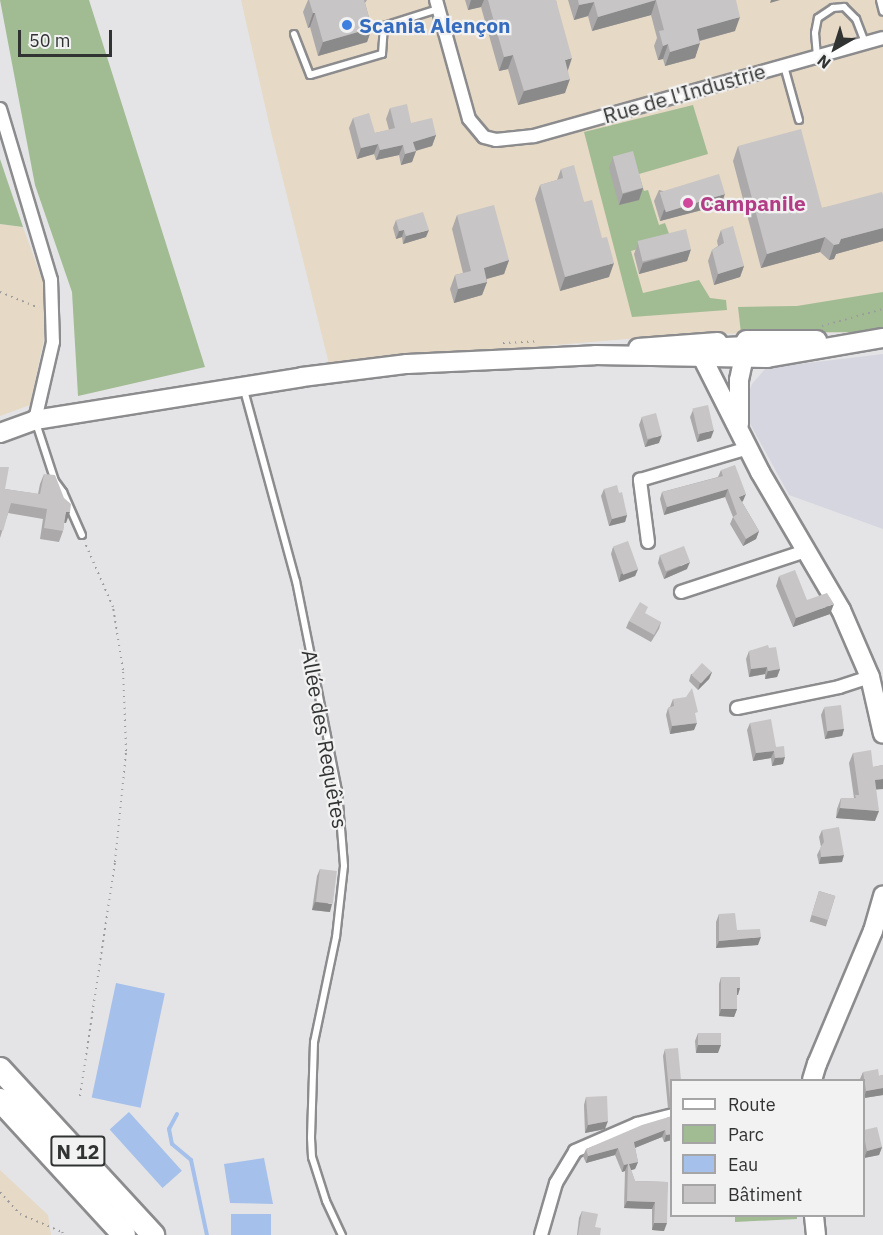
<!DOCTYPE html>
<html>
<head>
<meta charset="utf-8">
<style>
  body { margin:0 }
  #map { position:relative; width:883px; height:1235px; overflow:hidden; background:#e4e4e6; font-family:"IBM Plex Sans",sans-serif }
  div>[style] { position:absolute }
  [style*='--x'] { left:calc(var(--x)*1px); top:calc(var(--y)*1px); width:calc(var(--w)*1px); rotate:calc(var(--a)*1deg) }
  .built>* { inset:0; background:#d5d6df }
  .industrial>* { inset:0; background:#e6d9c5 }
  .green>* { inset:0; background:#a1bb93 }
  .water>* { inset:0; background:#a5c0ea; transform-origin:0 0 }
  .stream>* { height:4px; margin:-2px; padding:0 2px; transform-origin:2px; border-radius:2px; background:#a5c0ea }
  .path>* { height:2px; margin-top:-1px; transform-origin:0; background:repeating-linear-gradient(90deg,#9c9c9d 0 1.5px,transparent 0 6px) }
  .roads { filter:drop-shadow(2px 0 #8c8c8e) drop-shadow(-2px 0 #8c8c8e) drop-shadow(0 2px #8c8c8e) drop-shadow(0 -2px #8c8c8e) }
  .lane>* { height:6px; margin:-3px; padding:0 3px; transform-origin:3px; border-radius:3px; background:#fff }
  .street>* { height:12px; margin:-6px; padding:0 6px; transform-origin:6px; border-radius:6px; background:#fff }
  .secondary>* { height:18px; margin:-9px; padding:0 9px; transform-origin:9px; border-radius:9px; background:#fff }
  .highway>* { height:22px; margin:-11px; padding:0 11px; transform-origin:11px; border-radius:11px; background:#fff }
  .wall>* { inset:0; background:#aba9a9; transform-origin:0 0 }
  .shaded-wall>* { inset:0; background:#8b8a8a }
  .building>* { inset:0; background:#c7c5c5; transform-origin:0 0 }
  .dots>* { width:16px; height:16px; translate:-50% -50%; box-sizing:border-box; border:3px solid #f2f2f3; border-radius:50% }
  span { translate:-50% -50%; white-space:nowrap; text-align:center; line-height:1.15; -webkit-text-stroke:4.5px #f2f2f3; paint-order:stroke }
  .shield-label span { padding:2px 4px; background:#f2f2f3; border:2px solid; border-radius:4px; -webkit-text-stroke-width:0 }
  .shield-label { font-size:20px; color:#313232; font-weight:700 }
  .shop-label { font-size:21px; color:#366cbe; font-weight:700 }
  .left { translate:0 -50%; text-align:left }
  .street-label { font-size:21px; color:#313232 }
  .hotel-label { font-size:21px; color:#b23c85; font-weight:700 }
  .legend { position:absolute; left:670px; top:1079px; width:195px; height:138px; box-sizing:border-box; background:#f2f2f3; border:2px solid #a5a5a6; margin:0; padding:8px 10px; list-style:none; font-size:18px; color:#313232 }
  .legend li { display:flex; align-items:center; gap:12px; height:30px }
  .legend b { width:30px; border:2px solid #a5a5a6 }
  .north { position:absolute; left:805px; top:18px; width:60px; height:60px; -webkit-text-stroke:4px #f2f2f3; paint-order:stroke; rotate:219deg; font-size:16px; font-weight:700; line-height:24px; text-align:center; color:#313232 }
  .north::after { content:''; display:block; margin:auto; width:21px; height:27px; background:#313232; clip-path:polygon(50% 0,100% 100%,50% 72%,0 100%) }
  .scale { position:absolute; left:18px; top:30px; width:94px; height:27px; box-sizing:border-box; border:3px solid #313232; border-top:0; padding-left:8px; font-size:18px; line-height:21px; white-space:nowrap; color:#313232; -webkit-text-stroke:4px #f2f2f3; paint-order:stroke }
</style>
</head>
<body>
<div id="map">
  <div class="built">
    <div style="clip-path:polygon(883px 354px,883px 529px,789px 495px,748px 420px,746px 401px,752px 384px,766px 368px)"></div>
  </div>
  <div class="industrial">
    <div style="clip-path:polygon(241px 0,883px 0,883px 328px,866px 332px,686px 334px,329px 364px,271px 132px)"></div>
    <div style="clip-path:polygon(0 224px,23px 227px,43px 282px,45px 334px,30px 405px,0 416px)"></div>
    <div style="clip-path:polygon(0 1170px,48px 1215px,51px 1235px,0 1235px)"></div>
  </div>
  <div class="green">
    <div style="clip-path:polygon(0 0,89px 0,205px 367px,78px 396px,72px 292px,35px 185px)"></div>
    <div style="clip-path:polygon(693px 105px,708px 154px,639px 174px,644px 191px,648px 190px,659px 225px,665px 223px,671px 239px,631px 251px,643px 293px,699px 280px,710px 298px,726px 300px,727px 310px,632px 317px,584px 132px)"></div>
    <div style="clip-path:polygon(0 159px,23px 227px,0 224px)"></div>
    <div style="clip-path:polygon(883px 292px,883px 329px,866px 332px,741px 333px,738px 307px,797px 306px)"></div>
    <div style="clip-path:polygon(735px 1216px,797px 1216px,797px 1219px,735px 1222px)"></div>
  </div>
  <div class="water">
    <div style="left:116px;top:983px;width:50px;height:117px;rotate:12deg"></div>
    <div style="left:129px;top:1112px;width:79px;height:26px;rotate:48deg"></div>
    <div style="clip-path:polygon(264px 1158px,273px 1204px,230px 1203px,224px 1164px)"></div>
    <div style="left:231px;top:1214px;width:40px;height:21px"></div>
  </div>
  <div class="stream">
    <div style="--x:177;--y:1114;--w:17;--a:118"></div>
    <div style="--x:169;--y:1129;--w:15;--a:79"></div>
    <div style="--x:172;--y:1144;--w:25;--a:40"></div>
    <div style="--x:191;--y:1160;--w:77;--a:78"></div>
  </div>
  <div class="path">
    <div style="--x:0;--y:292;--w:42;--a:22.3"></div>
    <div style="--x:822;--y:326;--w:63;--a:-15.6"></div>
    <div style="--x:503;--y:343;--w:34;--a:-3"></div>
    <div style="--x:80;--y:1096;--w:237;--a:-81.5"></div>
    <div style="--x:115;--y:862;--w:112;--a:-84.3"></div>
    <div style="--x:126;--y:751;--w:81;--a:-92.1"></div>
    <div style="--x:123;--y:670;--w:64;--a:-99"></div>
    <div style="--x:113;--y:607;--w:70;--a:-113.6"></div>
    <div style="--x:0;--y:1192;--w:30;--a:48"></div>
    <div style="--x:20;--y:1214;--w:46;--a:23.2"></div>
    <div style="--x:62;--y:1232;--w:4;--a:56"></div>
  </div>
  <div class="roads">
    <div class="lane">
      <div style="--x:880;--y:0;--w:12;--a:76"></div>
      <div style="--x:294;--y:34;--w:44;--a:68.7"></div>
      <div style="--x:310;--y:75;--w:75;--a:-16.3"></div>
      <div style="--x:382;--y:54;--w:28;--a:-86"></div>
      <div style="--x:384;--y:26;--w:57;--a:-17.5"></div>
      <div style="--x:817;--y:56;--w:23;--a:-95"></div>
      <div style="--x:815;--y:33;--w:15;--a:-79"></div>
      <div style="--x:818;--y:18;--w:18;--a:-34"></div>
      <div style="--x:833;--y:8;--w:11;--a:-5"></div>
      <div style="--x:844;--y:7;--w:17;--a:45"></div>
      <div style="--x:856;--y:19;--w:26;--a:69"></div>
      <div style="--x:784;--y:66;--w:56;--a:74.5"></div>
      <div style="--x:244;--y:390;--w:198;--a:74.8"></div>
      <div style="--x:296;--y:581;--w:214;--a:78.7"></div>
      <div style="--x:338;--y:791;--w:75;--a:85.4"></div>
      <div style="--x:344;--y:866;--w:71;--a:96.4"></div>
      <div style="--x:336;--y:937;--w:107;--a:101.8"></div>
      <div style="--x:314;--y:1042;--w:96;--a:91.8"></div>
      <div style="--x:311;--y:1138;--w:19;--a:87"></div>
      <div style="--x:312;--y:1157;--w:46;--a:72.3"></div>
      <div style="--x:326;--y:1201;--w:38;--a:65"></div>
      <div style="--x:36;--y:423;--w:61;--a:71.9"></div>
      <div style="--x:55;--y:481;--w:14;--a:54"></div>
      <div style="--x:63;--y:492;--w:47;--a:66.2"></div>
    </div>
    <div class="street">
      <div style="--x:436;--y:0;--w:123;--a:74.5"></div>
      <div style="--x:469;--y:119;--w:23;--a:50"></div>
      <div style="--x:484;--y:137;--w:12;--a:14"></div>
      <div style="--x:496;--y:140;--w:38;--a:-6"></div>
      <div style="--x:534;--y:136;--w:362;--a:-15.7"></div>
      <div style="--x:0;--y:109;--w:178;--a:73.4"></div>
      <div style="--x:51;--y:280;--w:62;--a:88.2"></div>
      <div style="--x:53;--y:342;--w:80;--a:103"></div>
      <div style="--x:648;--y:542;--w:63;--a:-97.4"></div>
      <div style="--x:640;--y:480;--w:113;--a:-16.5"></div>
      <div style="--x:681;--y:592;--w:132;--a:-18.2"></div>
      <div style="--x:737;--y:708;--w:104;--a:-11.6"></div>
      <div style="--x:839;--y:687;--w:33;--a:-18"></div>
      <div style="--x:541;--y:1235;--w:54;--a:-73.9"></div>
      <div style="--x:556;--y:1183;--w:37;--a:-59"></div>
      <div style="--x:575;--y:1151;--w:68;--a:-23.5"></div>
      <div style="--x:637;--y:1124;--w:36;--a:-14"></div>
    </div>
    <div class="secondary">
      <div style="--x:746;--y:340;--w:71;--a:0"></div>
      <div style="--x:756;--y:340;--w:11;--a:146"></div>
      <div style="--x:747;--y:346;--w:43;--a:177.3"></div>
      <div style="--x:704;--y:348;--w:11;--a:95"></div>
      <div style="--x:703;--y:359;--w:127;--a:63.2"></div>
      <div style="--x:760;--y:472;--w:160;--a:59.6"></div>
      <div style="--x:841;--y:610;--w:73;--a:66.6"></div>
      <div style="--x:870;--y:677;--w:58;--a:77.2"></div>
      <div style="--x:638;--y:348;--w:80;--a:-4.3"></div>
      <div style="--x:739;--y:424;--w:44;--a:-90"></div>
      <div style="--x:739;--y:380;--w:24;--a:-78"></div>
      <div style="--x:0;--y:433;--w:37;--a:-20"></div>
      <div style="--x:35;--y:420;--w:270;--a:-9.1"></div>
      <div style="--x:302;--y:377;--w:106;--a:-7.1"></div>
      <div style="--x:407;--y:364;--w:188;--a:-2.7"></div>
      <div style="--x:595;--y:355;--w:172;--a:1"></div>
      <div style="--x:767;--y:358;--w:118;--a:-9.8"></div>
      <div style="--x:812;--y:1080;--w:17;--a:-73"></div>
      <div style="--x:817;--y:1064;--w:144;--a:-67.2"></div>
      <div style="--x:873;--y:931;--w:37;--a:-74"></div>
      <div style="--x:814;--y:1216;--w:19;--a:84"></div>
    </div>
    <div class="highway">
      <div style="--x:0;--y:1069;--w:226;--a:47.3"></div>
      <div style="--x:0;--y:1100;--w:183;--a:47.4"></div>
    </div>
  </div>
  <div class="wall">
    <div style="clip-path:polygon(308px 0,367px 0,365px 3px,372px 28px,367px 42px,318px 56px,310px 27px,308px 28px,303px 12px)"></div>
    <div style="clip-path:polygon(465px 0,556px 0,567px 70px,565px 93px,518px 105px,508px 69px,499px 71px,481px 7px,468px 10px)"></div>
    <div style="clip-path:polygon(568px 0,736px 0,735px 31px,700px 41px,695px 58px,665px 66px,663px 59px,658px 60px,654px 46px,657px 38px,651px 15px,592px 31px,588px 16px,574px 20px)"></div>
    <div style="clip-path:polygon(390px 108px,411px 123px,436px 135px,432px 146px,416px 151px,412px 162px,401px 165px,399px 155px,376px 160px,374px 154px,357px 159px,349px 128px,353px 118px,375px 133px,389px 130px,386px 119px)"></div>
    <div style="clip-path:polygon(738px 146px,822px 208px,883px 195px,883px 241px,836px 254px,834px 259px,829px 260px,820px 252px,761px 268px,733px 161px)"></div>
    <div style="clip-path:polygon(613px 157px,643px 188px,639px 200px,619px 205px,609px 168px)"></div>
    <div style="clip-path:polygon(561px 169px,584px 202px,609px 277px,560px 291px,535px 199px,540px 185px,557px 180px)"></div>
    <div style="clip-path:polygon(659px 190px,721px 205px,660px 221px,654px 201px)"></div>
    <div style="clip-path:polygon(457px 215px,509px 260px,504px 274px,487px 279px,487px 282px,482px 295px,454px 303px,450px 289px,455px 275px,463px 273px,452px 229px)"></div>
    <div style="clip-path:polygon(396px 220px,426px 237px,403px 244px,402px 237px,396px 239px,393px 228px)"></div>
    <div style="clip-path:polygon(721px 230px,744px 266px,740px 277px,714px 285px,708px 261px,712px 250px,718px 246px,717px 241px)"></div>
    <div style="clip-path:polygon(638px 243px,691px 249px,687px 261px,639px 274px,634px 254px)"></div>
    <div style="clip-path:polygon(693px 410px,711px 438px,697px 442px,690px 417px)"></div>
    <div style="clip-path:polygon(642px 417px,659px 443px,645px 447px,639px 425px)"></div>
    <div style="clip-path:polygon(0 467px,5px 489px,38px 494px,40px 484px,44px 474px,66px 523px,64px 523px,63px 531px,59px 542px,40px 539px,43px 519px,8px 513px,0 538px)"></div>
    <div style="clip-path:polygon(721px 470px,743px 501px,742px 502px,759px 531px,756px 539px,743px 546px,730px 524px,733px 517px,725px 497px,664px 515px,660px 499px,662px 492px,718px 477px)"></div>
    <div style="clip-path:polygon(604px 489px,619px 493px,627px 515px,625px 522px,609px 526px,601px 496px)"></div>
    <div style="clip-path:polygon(613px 547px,638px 569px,635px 576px,619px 582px,611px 554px)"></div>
    <div style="clip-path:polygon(660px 555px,687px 569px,664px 579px,658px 563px)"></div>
    <div style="clip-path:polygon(779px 576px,807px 600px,830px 614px,793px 627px,776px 586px)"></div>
    <div style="clip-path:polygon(629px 621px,661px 622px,659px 629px,651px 642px,626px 628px)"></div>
    <div style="clip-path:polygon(769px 648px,780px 669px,777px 677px,765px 679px,765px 674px,749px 677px,746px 659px,749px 651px)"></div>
    <div style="clip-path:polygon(712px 672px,709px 679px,698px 690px,689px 681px,691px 674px)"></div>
    <div style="clip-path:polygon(673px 699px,696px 718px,694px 730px,670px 734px,666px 715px,668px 708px,670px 707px)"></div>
    <div style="clip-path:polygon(824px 708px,844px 729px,842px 736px,825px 739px,821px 715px)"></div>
    <div style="clip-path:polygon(750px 723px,776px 747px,783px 764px,772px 766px,771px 758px,753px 761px,747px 730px)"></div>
    <div style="clip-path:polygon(853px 753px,873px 767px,883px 765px,883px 789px,876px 789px,875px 821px,836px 818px,837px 809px,841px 798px,854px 798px,849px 763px)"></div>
    <div style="clip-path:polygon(822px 830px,842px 862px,819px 864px,817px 855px,821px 847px,819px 837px)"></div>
    <div style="clip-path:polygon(320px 869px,330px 912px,312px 910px,317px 876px)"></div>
    <div style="left:819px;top:891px;width:17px;height:32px;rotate:17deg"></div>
    <div style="clip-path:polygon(719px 914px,737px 930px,758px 945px,716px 948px,716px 922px)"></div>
    <div style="clip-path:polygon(721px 977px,740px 988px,737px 995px,737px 1009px,734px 1017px,719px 1016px,719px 984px)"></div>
    <div style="clip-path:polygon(698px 1033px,718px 1053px,696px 1053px,695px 1041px)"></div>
    <div style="clip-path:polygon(665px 1049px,672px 1080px,672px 1108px,668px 1108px,663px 1056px)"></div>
    <div style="clip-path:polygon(863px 1072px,879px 1076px,883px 1075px,883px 1095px,864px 1098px,864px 1080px,860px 1080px,860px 1079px)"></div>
    <div style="clip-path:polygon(586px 1097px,605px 1129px,585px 1133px,584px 1105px)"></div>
    <div style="clip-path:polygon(672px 1116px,672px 1140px,664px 1142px,662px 1137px,635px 1148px,638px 1162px,635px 1169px,631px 1170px,635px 1181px,668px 1182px,664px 1231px,652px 1230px,652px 1209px,624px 1208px,625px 1171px,622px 1172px,615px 1155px,586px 1163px,583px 1156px,586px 1149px)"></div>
    <div style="clip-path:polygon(864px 1130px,882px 1147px,879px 1155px,864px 1158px)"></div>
    <div style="clip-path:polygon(582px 1211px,595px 1227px,600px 1235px,577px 1235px,579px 1218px)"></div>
  </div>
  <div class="shaded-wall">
    <div style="clip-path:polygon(471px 0,484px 0,481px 7px,468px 10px)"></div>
    <div style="clip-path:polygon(656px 0,651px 15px,592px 31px,598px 17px)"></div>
    <div style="clip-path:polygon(771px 0,780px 0,770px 3px)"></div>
    <div style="clip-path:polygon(594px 2px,588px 16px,574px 20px,579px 5px)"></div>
    <div style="clip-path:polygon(313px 13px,315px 13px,310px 27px,308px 28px)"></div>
    <div style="clip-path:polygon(740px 17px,735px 31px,691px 43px,697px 29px)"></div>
    <div style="clip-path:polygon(372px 28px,367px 42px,318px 56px,323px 42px)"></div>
    <div style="clip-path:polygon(700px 43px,695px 58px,665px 66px,670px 52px)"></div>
    <div style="clip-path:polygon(668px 44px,663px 59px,658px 60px,663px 46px)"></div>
    <div style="clip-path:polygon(513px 55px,508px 69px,499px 71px,504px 57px)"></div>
    <div style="clip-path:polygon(572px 58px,567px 73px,565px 60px)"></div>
    <div style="clip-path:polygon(570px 79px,565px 93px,518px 105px,524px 91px)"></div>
    <div style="clip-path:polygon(436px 135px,432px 146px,411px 152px,416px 151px,412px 162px,401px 165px,405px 154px,413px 142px)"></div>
    <div style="clip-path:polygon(378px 144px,374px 154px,357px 159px,361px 148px)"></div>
    <div style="clip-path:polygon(403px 145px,399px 155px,376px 160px,380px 150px)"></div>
    <div style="clip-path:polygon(643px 188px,639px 200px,619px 205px,623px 194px)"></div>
    <div style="clip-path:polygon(725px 194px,721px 205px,660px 221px,664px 210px)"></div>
    <div style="clip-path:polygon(883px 228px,883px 241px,836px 254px,834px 259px,829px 260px,834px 245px,841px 239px)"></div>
    <div style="clip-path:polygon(404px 230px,402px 237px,396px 239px,399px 231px)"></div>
    <div style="clip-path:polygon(429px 230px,426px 237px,403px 244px,406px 236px)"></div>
    <div style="clip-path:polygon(825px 237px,820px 252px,761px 268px,767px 254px)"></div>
    <div style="clip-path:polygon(691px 249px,687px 261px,639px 274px,643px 263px)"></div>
    <div style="clip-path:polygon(509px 260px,504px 274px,479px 281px,484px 268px)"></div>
    <div style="clip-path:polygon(614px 263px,609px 277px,560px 291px,565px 277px)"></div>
    <div style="clip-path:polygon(744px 266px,740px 277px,714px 285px,718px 274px)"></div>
    <div style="clip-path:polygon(487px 282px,482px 295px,454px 303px,458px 289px)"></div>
    <div style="clip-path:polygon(714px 430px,711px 438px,697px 442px,700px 434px)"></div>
    <div style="clip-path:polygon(662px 435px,659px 443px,645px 447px,648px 440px)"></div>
    <div style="clip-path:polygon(728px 489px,725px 497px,664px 515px,667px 507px)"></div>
    <div style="clip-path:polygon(746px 494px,743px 501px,737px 504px,739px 497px)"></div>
    <div style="clip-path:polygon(66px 512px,70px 512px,66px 523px,62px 522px)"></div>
    <div style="clip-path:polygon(627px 515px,625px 522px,609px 526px,612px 519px)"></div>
    <div style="clip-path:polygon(759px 531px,756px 539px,743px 546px,746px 539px)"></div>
    <div style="clip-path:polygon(690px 562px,687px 569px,664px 579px,667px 572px)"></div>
    <div style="clip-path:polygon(638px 569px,635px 576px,619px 582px,621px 574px)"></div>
    <div style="clip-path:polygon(834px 604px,830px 614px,793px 627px,796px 618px)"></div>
    <div style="clip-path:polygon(767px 667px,765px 674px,749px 677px,751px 669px)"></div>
    <div style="clip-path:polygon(780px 669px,777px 677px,765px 679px,768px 671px)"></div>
    <div style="clip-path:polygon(712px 672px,709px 679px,698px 690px,700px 683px)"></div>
    <div style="clip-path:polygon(697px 723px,694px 730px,670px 734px,672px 726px)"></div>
    <div style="clip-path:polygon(844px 729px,842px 736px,825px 739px,828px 731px)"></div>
    <div style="clip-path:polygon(774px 751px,771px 758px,753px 761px,756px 753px)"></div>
    <div style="clip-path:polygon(785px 757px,783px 764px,772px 766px,775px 758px)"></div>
    <div style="clip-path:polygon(883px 779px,883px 789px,871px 790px,875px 780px)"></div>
    <div style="clip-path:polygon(840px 808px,879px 811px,875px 821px,836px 818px)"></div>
    <div style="clip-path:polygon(844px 855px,842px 862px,819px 864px,821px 857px)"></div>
    <div style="clip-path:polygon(315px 902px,332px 904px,330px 912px,312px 910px)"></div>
    <div style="clip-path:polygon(761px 937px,758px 945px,716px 948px,719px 941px)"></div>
    <div style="clip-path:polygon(737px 988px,740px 988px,738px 995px,734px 995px)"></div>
    <div style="clip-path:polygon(721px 1009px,737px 1009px,734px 1017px,719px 1016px)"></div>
    <div style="clip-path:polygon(698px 1045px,721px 1045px,718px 1053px,696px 1053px)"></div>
    <div style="clip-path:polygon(883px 1088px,883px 1095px,864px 1098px,866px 1091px)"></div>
    <div style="clip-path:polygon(608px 1121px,605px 1129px,585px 1133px,588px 1125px)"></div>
    <div style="clip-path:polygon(665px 1130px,662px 1137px,632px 1149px,634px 1142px)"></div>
    <div style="clip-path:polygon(672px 1134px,672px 1140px,664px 1142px,666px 1135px)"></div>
    <div style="clip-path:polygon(882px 1147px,879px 1155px,864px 1158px,867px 1151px)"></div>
    <div style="clip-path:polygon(618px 1148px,615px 1155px,586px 1163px,588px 1156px)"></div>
    <div style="clip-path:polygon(638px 1162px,635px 1169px,628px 1171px,629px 1164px)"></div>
    <div style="clip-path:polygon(628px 1164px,625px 1171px,622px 1172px,624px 1165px)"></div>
    <div style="clip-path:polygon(627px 1201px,655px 1202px,652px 1209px,624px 1208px)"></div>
    <div style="clip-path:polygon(654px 1223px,667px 1223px,664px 1231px,652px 1230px)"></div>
  </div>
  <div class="building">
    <div style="clip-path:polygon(309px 0,364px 0,372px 28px,323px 42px,315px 13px,313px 13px)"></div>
    <div style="clip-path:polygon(488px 0,556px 0,572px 58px,565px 60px,570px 79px,524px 91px,513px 55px,504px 57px)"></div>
    <div style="clip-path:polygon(578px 0,736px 0,740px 17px,697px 29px,700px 43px,670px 52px,668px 44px,663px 46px,659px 31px,664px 30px,656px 0,598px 17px,594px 2px,579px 5px)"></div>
    <div style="clip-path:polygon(407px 104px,411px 123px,432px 118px,436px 135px,413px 142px,416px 151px,405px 154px,403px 145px,380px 150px,378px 144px,361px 148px,353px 118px,369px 113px,375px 133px,395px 128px,390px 108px)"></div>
    <div style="clip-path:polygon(801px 129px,822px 208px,882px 192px,883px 195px,883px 228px,841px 239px,839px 244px,834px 245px,825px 237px,767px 254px,738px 146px)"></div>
    <div style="left:633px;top:151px;width:38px;height:21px;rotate:75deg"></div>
    <div style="clip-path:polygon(574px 165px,584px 202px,592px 200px,602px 238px,607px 237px,614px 263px,565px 277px,540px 185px,563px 178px,561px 169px)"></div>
    <div style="left:719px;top:174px;width:21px;height:62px;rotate:73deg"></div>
    <div style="clip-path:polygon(494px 205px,509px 260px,484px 268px,487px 282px,458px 289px,455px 275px,471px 271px,457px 215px)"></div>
    <div style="clip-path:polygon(423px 212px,429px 230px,406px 236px,404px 230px,399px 231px,396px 220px)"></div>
    <div style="clip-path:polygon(733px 226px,744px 266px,718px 274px,712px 250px,724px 243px,721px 230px)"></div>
    <div style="left:686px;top:229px;width:21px;height:50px;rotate:76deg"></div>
    <div style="left:708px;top:405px;width:26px;height:16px;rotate:77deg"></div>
    <div style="left:656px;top:413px;width:23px;height:15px;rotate:75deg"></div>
    <div style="clip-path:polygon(735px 465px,746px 494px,739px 497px,759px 531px,746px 539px,733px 517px,737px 514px,728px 489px,667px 507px,662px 492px,723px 476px,721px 470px)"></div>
    <div style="clip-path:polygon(0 467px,9px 467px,5px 489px,40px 494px,44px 474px,55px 475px,64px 498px,71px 504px,70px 512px,66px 512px,63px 531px,44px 528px,47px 509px,11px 503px,3px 531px,0 530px)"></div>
    <div style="clip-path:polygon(617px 485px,619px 493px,622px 492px,627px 515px,612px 519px,604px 489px)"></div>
    <div style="left:628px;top:541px;width:30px;height:16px;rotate:70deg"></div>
    <div style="left:684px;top:546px;width:17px;height:26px;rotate:69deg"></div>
    <div style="clip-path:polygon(795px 570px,807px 600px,827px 593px,834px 604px,796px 618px,779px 576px)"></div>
    <div style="clip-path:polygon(640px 602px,648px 607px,645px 613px,661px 622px,654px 635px,629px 621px)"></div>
    <div style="clip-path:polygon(768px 645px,769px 648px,776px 647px,780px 669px,768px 671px,767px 667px,751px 669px,749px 651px)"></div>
    <div style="left:702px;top:663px;width:13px;height:16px;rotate:42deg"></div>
    <div style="clip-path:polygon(692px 688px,698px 712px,695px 713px,697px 723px,672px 726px,668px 708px,674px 706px,673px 699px,686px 697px)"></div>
    <div style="left:841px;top:705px;width:24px;height:17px;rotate:83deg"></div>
    <div style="clip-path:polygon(771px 719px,776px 747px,784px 746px,785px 757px,775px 758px,774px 751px,756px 753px,750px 723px)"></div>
    <div style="clip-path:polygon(871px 750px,873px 767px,883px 765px,883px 779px,875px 780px,879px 811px,840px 808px,841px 798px,856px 798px,855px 795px,859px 795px,853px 753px)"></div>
    <div style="clip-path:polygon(839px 827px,844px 855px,821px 857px,820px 848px,824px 842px,822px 830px)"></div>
    <div style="left:320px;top:869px;width:17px;height:33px;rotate:7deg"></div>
    <div style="left:819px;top:891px;width:17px;height:25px;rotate:17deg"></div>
    <div style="clip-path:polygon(735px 913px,737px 930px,760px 929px,761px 937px,719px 941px,719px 914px)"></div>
    <div style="clip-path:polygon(721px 977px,740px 977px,740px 988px,737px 988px,737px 1009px,721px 1009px)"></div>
    <div style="left:698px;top:1033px;width:23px;height:12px"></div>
    <div style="clip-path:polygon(678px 1048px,681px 1080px,672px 1080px,672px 1101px,670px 1100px,665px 1049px)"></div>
    <div style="clip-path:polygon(878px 1069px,879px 1076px,883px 1075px,883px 1088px,866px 1091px,863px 1072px)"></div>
    <div style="clip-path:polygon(607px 1096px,608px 1121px,588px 1125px,586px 1097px)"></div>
    <div style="clip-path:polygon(672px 1116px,672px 1134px,666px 1135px,665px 1130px,634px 1142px,638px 1162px,629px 1164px,635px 1181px,668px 1182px,667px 1223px,654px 1223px,655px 1202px,627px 1201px,628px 1164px,624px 1165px,618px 1148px,588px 1156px,586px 1149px,642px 1125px)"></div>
    <div style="clip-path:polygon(877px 1127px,882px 1147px,867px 1151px,864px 1137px,864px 1130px)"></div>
    <div style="clip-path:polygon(582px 1211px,598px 1214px,595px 1227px,601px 1228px,600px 1235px,578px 1235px)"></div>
  </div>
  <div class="dots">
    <div style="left:347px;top:25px;background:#3f7fe0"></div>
    <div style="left:688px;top:203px;background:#d1479c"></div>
  </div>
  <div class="shield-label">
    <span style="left:78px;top:1151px">N 12</span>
  </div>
  <div class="shop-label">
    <span class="left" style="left:359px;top:25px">Scania Alençon</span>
  </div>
  <div class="street-label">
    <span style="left:684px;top:93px;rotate:-16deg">Rue de l'Industrie</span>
    <span style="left:325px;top:739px;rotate:80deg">Allée des Requêtes</span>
  </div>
  <div class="hotel-label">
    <span class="left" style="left:700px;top:203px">Campanile</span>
  </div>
  <ul class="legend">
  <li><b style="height:8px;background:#fff"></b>Route</li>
  <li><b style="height:16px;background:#a1bb93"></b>Parc</li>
  <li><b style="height:16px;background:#a5c0ea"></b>Eau</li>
  <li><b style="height:16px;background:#c7c5c5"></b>Bâtiment</li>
  </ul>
  <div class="north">N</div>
  <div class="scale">50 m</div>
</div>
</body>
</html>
